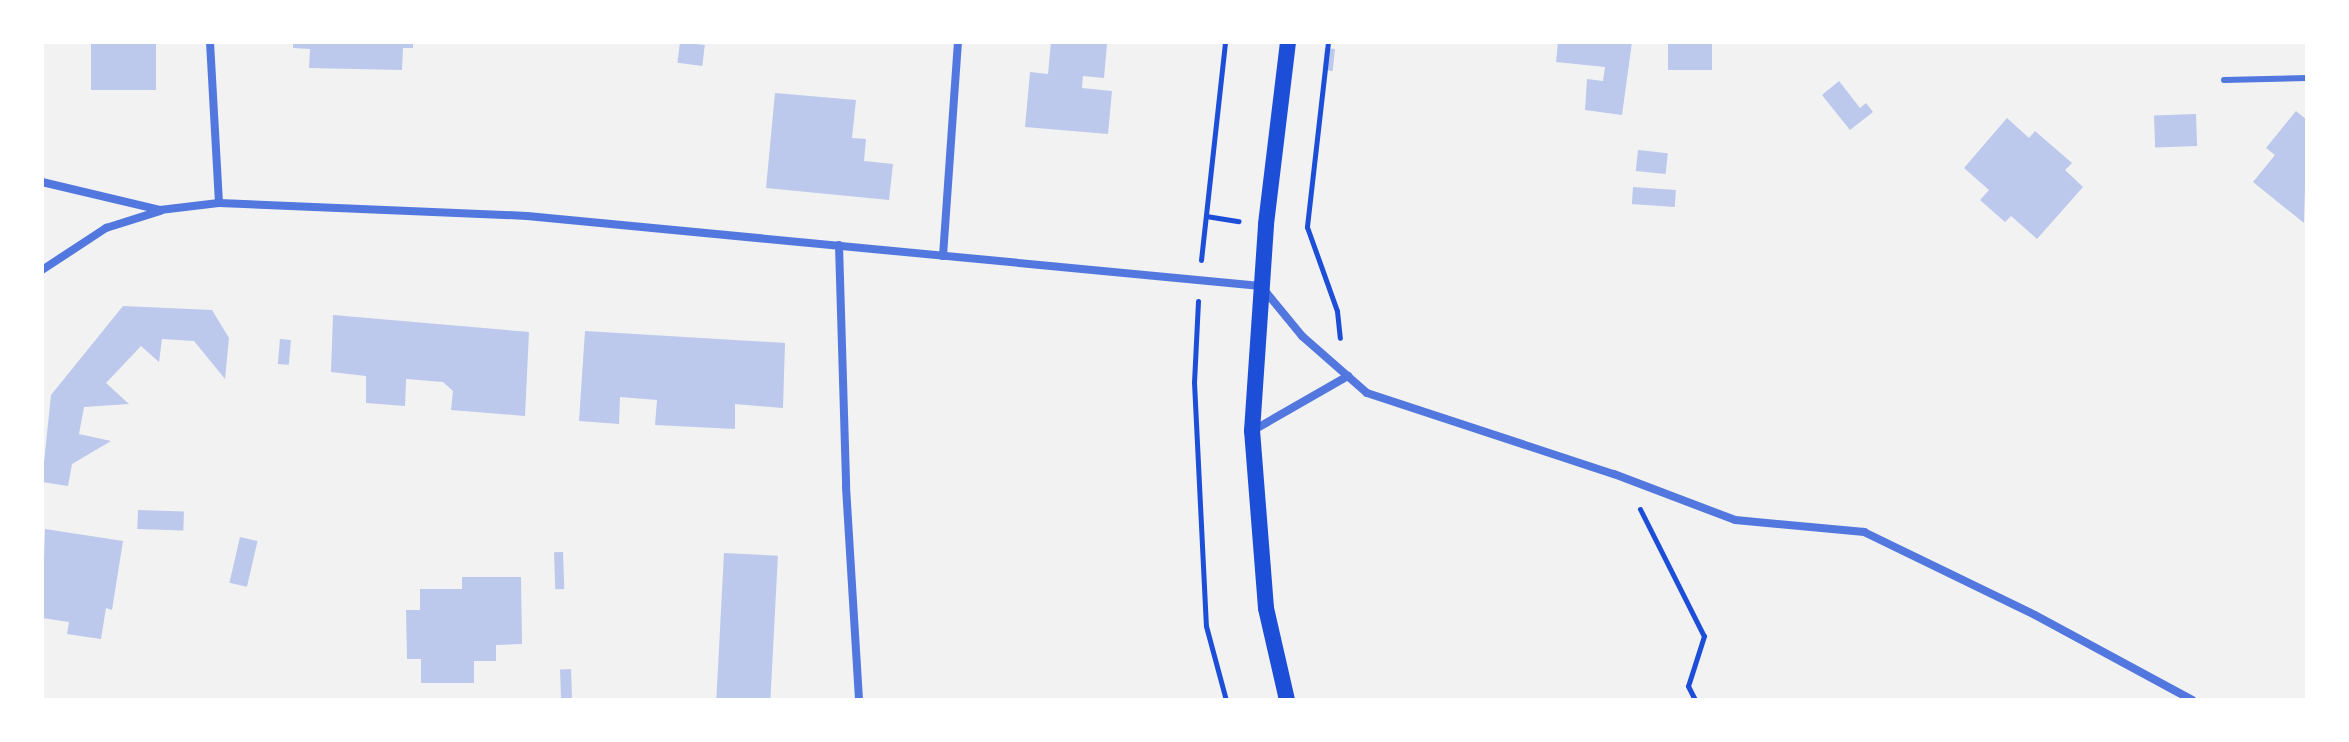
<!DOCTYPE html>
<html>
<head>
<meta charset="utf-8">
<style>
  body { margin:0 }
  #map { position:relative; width:2349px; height:742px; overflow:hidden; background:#f2f2f2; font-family:"IBM Plex Serif",serif }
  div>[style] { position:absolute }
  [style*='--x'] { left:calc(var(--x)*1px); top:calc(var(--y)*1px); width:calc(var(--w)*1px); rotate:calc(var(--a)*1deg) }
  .building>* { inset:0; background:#bdc9ec; transform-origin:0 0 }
  .path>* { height:5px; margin:-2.5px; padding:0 2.5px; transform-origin:2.5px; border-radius:2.5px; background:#1d4ed8 }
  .service>* { height:6px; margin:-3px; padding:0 3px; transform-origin:3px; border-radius:3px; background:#5277de }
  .minor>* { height:8px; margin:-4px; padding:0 4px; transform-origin:4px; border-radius:4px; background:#5277de }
  .secondary>* { height:16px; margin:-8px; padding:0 8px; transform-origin:8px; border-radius:8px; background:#1d4ed8 }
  span { translate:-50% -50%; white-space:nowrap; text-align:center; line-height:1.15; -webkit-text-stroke:7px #fff; paint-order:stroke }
  .frame { position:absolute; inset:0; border:44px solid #fff; pointer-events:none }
</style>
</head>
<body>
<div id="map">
  <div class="building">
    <div style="left:91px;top:42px;width:65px;height:48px"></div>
    <div style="clip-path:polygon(293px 42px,413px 42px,413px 48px,403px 48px,402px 70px,309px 68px,310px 49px,293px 48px)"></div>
    <div style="left:680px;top:42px;width:25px;height:21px;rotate:7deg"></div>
    <div style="clip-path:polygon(1051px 42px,1107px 44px,1104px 78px,1083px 76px,1082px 88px,1112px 91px,1108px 134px,1025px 127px,1030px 72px,1048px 74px)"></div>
    <div style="clip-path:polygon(1558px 42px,1632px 42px,1622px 115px,1585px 110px,1587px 79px,1603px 81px,1605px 67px,1556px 62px)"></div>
    <div style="left:1668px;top:42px;width:44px;height:28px"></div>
    <div style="left:1325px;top:48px;width:10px;height:22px;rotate:6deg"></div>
    <div style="clip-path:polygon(1839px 81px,1860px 108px,1866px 103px,1873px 112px,1850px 130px,1822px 95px)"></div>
    <div style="clip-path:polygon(775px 93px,856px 100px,852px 138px,866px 139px,864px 161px,893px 164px,889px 200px,766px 188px)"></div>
    <div style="clip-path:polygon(2296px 111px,2307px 120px,2304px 223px,2253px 182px,2275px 155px,2266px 148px)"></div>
    <div style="left:2196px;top:114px;width:32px;height:42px;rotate:88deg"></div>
    <div style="clip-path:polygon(2007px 118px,2029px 138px,2035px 131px,2072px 163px,2065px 170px,2083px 187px,2037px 239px,2011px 216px,2005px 222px,1980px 200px,1989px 190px,1964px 168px)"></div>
    <div style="left:1638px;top:150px;width:30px;height:21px;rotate:6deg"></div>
    <div style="left:1633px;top:187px;width:43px;height:17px;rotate:4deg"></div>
    <div style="clip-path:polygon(123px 306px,212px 310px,229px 338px,225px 379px,194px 341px,162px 339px,159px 362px,141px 346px,106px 383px,129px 404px,84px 407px,79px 434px,111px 441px,72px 464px,68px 486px,42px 482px,51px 395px)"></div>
    <div style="clip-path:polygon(333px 315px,529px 332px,525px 416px,451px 410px,453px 391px,443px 382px,406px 379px,405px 406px,366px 403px,366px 376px,331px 372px)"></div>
    <div style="clip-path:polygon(585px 331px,785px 343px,783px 408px,735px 404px,735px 429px,655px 425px,657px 400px,620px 397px,619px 424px,579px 421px)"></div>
    <div style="left:280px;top:339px;width:11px;height:25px;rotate:5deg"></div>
    <div style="left:138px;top:510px;width:46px;height:19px;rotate:2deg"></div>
    <div style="clip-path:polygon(45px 529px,123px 541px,112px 610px,106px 608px,101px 639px,67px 634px,69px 622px,42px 618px)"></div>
    <div style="left:240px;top:537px;width:18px;height:47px;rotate:13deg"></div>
    <div style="left:563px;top:552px;width:37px;height:9px;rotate:88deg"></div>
    <div style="left:724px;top:553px;width:54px;height:147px;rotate:3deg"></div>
    <div style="clip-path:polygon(462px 577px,521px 577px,522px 644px,496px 645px,496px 661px,474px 661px,474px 683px,421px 683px,421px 659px,407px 659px,406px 610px,420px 610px,420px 589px,462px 589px)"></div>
    <div style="left:571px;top:669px;width:31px;height:11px;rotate:88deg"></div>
  </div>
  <div class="path">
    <div style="--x:1328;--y:42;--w:186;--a:96.5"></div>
    <div style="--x:1307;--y:227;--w:89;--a:70.3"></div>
    <div style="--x:1337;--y:311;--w:27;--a:84"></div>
    <div style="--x:1206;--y:216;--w:33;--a:9"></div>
    <div style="--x:1201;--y:260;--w:219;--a:-83.7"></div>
    <div style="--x:1198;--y:301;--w:81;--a:92.8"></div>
    <div style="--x:1194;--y:382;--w:244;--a:87.2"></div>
    <div style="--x:1206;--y:626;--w:77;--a:74.9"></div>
    <div style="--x:1640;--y:509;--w:142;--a:63.3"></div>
    <div style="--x:1704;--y:636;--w:52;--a:107.7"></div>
    <div style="--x:1688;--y:686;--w:16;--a:63"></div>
  </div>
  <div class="service">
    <div style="--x:2224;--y:80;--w:83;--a:-1.4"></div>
  </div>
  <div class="minor">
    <div style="--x:210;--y:42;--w:161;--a:86.8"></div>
    <div style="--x:42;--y:182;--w:121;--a:13.3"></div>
    <div style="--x:160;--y:210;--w:59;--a:-6.8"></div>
    <div style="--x:219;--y:203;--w:308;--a:2.4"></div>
    <div style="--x:527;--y:216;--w:737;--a:5.45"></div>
    <div style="--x:1261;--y:286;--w:65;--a:50.6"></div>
    <div style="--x:1302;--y:336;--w:86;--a:41.2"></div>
    <div style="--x:1367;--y:393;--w:260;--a:18.2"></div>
    <div style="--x:1614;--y:474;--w:129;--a:20.8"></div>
    <div style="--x:1735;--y:520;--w:130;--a:5.3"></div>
    <div style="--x:1864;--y:532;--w:190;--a:25.9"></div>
    <div style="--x:2035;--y:615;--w:179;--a:28.4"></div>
    <div style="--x:839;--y:245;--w:242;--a:88.3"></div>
    <div style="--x:846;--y:487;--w:213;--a:86.5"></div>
    <div style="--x:943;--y:256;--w:215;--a:-86"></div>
    <div style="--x:42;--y:270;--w:77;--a:-33.3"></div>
    <div style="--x:106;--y:228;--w:57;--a:-17.5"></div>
    <div style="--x:1252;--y:431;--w:111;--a:-29.8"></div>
  </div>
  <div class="secondary">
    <div style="--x:1287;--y:700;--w:94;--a:-102.9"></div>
    <div style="--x:1266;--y:608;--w:178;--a:-94.5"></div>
    <div style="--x:1252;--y:431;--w:207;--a:-86.1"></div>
    <div style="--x:1266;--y:224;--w:183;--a:-83.1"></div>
  </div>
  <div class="frame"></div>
</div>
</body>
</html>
